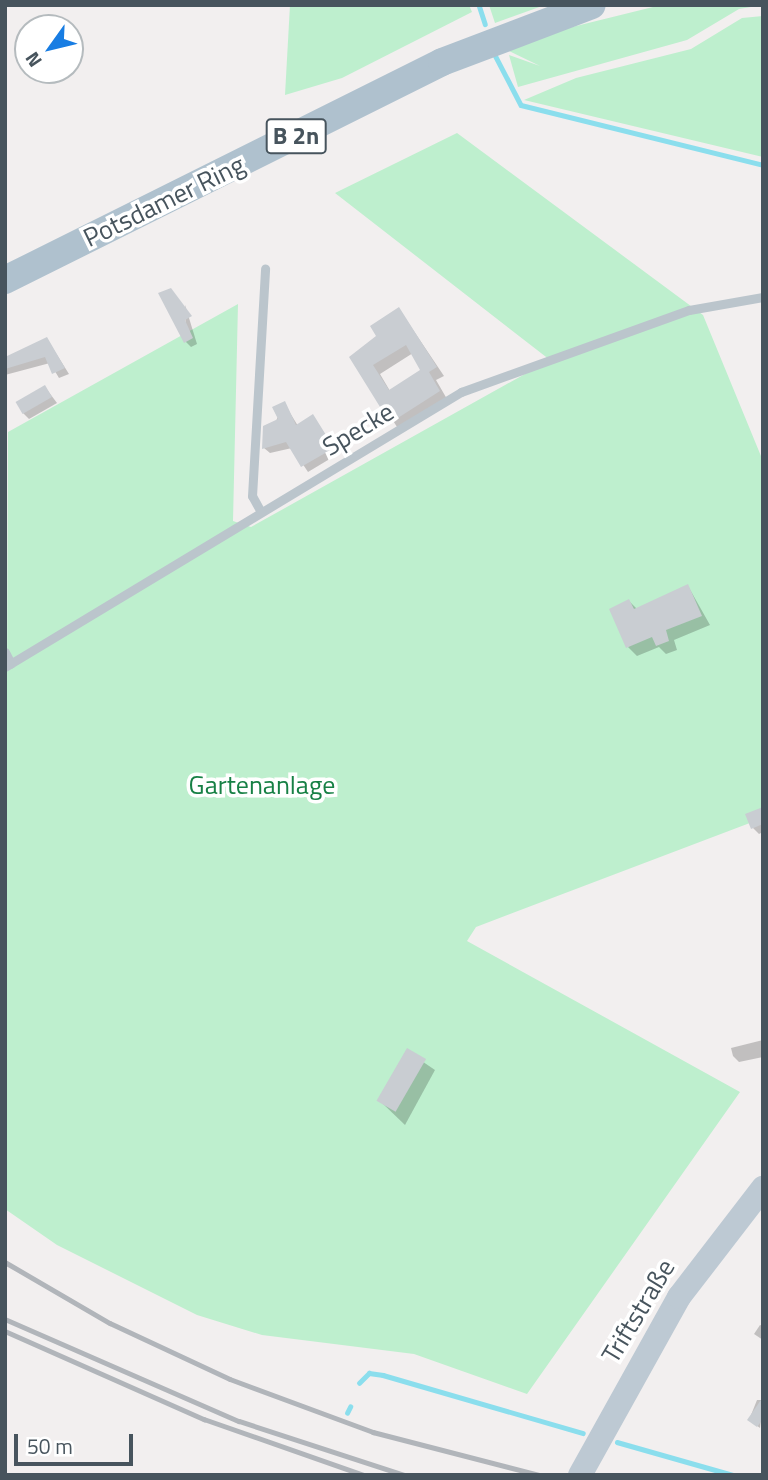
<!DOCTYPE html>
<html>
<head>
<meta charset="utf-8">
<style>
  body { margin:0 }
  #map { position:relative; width:768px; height:1480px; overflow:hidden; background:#f2efef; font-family:"Titillium Web",sans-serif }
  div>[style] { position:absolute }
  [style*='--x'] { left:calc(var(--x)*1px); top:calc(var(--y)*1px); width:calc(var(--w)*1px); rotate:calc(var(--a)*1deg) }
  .green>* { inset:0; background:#beefce }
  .shadow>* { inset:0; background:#0003 }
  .stream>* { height:4.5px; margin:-2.25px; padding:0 2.25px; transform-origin:2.25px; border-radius:2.25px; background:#8bdeed }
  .building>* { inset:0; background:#c9cdd2; transform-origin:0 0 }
  .service>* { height:9px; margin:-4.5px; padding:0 4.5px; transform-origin:4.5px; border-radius:4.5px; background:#bbc5cc }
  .secondary>* { height:24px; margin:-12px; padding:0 12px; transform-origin:12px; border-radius:12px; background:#bdc9d3 }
  .primary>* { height:28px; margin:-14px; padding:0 14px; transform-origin:14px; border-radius:14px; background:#afc1ce }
  .rail>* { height:4.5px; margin:-2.25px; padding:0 2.25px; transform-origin:2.25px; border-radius:2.25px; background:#b1b5ba }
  span { translate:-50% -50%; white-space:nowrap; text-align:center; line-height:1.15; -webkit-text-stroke:7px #fff; paint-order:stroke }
  .shield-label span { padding:2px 5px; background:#fff; border:2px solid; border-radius:5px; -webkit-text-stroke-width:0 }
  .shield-label { font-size:24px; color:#47545d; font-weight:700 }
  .street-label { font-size:26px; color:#47545d }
  .park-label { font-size:26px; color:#178045 }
  .frame { position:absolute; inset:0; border:7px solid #47545d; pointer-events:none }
  .north { position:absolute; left:14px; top:14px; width:70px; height:70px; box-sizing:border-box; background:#fff; border:2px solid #b5bbbe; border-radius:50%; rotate:236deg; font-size:19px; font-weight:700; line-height:28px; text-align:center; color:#47545d }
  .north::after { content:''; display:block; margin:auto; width:24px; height:32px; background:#187de3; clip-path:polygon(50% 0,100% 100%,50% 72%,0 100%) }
  .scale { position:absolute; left:14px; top:1434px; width:119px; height:32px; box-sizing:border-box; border:4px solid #47545d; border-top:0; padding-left:9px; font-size:21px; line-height:24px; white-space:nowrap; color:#47545d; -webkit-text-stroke:5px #fff; paint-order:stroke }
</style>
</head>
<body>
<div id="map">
  <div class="green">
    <div style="clip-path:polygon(290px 5px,469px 5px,472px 12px,342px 78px,285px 95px)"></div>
    <div style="clip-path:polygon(489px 5px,545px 5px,495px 23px)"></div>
    <div style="clip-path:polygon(763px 5px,739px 9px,687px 40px,518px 87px,509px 55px,540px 66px,509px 51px,564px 29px,653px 7px)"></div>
    <div style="clip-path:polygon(763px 16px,763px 157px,524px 100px,576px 78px,691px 49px,742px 18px)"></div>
    <div style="clip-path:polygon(457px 133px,703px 315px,763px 461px,763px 818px,476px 927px,467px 941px,740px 1092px,527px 1394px,414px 1354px,262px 1335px,197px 1315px,57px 1245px,5px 1209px,8px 432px,238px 304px,233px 521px,251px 527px,550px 360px,335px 193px)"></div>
  </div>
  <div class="shadow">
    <div style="clip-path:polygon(185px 305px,197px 344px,191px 347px,186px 342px)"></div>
    <div style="clip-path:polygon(evenodd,399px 309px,444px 376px,436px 380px,447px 399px,399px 430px,352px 357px,379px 337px,399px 309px,413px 353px,423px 370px,390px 391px,380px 374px,413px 353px)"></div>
    <div style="clip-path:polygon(47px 339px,69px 374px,59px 378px,50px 363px,5px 375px,5px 359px)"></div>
    <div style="clip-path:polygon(45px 387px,57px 403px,29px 419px,23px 413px)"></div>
    <div style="clip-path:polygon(284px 403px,298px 426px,313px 416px,338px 454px,308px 472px,292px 448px,270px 453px,264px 448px)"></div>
    <div style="clip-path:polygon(688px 586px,710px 625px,674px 640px,677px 650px,666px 654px,659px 647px,637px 656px,628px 647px,629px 601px,637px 609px)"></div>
    <div style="clip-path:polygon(763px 809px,763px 832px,759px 834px,753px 828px)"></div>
    <div style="clip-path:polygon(763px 1040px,763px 1057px,739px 1062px,733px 1056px,731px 1048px)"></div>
    <div style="clip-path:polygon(407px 1051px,435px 1070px,405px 1125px,380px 1101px)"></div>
    <div style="clip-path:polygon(760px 1325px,763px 1326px,763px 1340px,754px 1334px)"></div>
    <div style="clip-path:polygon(757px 1400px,763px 1400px,760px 1428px,749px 1420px)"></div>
  </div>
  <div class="stream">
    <div style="--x:479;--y:5;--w:20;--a:72"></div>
    <div style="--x:495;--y:55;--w:56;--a:62.5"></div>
    <div style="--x:521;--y:105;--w:249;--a:13.9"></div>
    <div style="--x:359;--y:1383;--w:14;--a:-45"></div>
    <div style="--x:369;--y:1373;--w:14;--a:8"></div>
    <div style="--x:383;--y:1375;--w:208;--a:16.2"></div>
    <div style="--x:347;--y:1413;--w:7;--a:-63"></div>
    <div style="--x:617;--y:1442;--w:121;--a:15.9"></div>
  </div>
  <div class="building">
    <div style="clip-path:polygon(171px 288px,192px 316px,185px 320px,193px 338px,184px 343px,158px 293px)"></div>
    <div style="clip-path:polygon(evenodd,399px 307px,437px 367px,429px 372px,440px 391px,390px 423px,349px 357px,376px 336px,370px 326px,399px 307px,406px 345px,420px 370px,389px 390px,373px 365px,406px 345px)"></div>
    <div style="clip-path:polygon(47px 337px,65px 368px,52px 374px,45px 357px,5px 369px,5px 357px)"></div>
    <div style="left:45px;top:385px;width:14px;height:34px;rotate:60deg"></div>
    <div style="clip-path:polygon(285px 401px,296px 425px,313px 414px,334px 448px,301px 467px,286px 442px,262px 449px,263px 426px,278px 419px,272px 407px)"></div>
    <div style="clip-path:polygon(688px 584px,702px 616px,666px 630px,669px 641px,656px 646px,652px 637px,626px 648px,609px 609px,629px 599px,634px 609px)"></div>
    <div style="clip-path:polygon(763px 807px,763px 824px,751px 829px,745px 814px)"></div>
    <div style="left:407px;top:1048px;width:22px;height:61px;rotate:30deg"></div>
    <div style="clip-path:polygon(763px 1397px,763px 1419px,757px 1427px,747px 1420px)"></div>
  </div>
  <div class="service">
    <div style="--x:261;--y:512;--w:18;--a:-119"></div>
    <div style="--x:252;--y:496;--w:228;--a:-86.7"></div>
    <div style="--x:5;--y:652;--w:13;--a:63"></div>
    <div style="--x:5;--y:667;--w:533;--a:-31.09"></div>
    <div style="--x:461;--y:392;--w:242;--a:-19.8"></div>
    <div style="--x:689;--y:310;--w:75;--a:-10"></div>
  </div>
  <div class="secondary">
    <div style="--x:580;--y:1475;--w:204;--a:-60.9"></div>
    <div style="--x:679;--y:1297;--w:138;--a:-52.4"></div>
  </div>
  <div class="primary">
    <div style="--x:5;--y:280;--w:488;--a:-26.5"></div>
    <div style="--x:442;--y:62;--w:160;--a:-20.8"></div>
  </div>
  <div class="rail">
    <div style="--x:5;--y:1262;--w:121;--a:30.2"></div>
    <div style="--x:110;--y:1323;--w:132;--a:25"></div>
    <div style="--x:230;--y:1379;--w:153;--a:20.3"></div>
    <div style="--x:373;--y:1432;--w:171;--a:14.5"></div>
    <div style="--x:5;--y:1319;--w:255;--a:23.6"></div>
    <div style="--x:239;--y:1421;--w:174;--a:18.1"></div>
    <div style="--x:5;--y:1331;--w:218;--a:23.9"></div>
    <div style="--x:204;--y:1419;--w:170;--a:19.3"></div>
  </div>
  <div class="shield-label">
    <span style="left:296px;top:136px">B 2n</span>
  </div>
  <div class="street-label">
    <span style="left:164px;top:201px;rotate:-26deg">Potsdamer Ring</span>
    <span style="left:358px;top:429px;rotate:-31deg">Specke</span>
    <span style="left:638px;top:1311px;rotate:-59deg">Triftstraße</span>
  </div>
  <div class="park-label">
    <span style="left:262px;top:785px">Gartenanlage</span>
  </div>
  <div class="frame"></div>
  <div class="north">N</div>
  <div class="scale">50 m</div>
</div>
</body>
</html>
